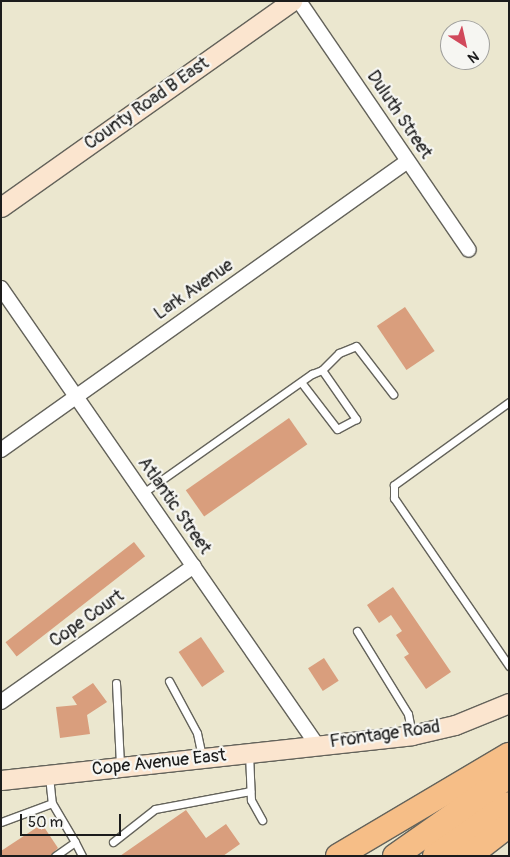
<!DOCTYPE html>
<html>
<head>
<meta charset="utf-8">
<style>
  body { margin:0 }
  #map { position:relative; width:510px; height:857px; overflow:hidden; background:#ebe7cf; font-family:Pangolin,sans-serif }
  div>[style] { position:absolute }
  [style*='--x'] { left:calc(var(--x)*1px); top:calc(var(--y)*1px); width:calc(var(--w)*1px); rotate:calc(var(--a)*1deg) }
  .building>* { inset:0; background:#d99e7d; transform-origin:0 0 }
  .roads { filter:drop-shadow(1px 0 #64635b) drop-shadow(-1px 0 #64635b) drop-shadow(0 1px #64635b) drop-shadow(0 -1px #64635b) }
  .lane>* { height:7px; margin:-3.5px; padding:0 3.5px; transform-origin:3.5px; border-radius:3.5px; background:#fff }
  .street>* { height:14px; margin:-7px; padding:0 7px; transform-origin:7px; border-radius:7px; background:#fff }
  .secondary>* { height:19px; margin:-9.5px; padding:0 9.5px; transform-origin:9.5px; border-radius:9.5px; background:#fbe5cf }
  .highway>* { height:24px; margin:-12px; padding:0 12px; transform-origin:12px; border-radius:12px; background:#f6be87 }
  span { translate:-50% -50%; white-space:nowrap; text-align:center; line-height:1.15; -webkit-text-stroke:4.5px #f6f6f2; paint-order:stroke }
  .street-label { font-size:18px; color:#1c1c1c }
  .frame { position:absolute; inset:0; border:2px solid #1c1c1c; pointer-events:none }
  .north { position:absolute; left:440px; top:20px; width:50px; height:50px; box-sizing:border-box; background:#f6f6f2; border:1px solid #9f9f9c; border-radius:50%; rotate:145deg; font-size:14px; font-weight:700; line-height:20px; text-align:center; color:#1c1c1c }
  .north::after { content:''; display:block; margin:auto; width:18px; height:22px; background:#d1495b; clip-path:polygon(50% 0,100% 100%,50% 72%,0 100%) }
  .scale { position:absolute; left:20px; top:814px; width:101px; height:22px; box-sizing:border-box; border:2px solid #1c1c1c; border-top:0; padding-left:6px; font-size:15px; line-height:18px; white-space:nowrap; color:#1c1c1c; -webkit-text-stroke:4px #f6f6f2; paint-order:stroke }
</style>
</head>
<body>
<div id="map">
  <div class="building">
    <div style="left:405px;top:307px;width:53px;height:34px;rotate:56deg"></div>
    <div style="left:289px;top:418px;width:32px;height:126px;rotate:55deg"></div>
    <div style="left:134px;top:542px;width:18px;height:163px;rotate:52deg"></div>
    <div style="clip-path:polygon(393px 587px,451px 672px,426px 689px,404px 657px,409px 654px,396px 635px,402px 631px,391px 615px,379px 623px,367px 605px)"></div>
    <div style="left:201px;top:637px;width:42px;height:27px;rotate:56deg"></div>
    <div style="left:324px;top:658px;width:27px;height:19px;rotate:57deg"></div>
    <div style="clip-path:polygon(93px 683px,107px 702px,87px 715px,90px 734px,60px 738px,56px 707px,77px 705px,72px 697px)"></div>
    <div style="clip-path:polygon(186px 810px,206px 838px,226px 824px,240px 844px,223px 856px,120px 856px)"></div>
    <div style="clip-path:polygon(42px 824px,58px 848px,50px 856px,1px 856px,1px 851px)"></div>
  </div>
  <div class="roads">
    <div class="lane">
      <div style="--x:322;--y:370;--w:24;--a:-45"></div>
      <div style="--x:339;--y:353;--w:18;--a:-22"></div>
      <div style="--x:356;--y:346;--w:61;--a:52.4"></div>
      <div style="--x:509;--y:402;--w:142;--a:144.2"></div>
      <div style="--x:394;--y:485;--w:13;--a:90"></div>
      <div style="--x:394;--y:498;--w:204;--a:55.6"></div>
      <div style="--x:143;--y:493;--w:207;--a:-35.2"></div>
      <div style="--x:312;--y:374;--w:11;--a:-22"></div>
      <div style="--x:322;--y:370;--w:60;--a:55.2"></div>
      <div style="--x:356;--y:419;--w:21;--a:152"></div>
      <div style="--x:337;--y:429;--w:59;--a:-127.5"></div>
      <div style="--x:357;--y:631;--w:97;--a:58.4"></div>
      <div style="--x:408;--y:714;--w:20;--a:79"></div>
      <div style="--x:169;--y:681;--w:59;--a:61.7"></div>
      <div style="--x:197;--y:733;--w:24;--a:78"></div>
      <div style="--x:116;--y:683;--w:82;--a:87.2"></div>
      <div style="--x:249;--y:753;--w:47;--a:87.6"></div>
      <div style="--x:251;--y:800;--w:23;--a:61"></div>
      <div style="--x:49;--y:776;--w:27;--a:84"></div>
      <div style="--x:52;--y:803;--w:45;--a:59.5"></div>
      <div style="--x:75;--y:842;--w:24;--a:145"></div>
      <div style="--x:1;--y:822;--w:54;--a:-20.4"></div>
      <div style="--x:75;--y:842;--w:16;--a:63"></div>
      <div style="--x:113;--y:842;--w:53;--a:-38.2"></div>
      <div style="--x:155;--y:809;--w:97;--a:-10.7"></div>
    </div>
    <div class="street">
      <div style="--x:299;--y:1;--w:301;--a:55.7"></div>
      <div style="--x:1;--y:288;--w:556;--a:55.34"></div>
      <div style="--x:1;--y:450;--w:499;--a:-35.4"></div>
      <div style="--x:1;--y:702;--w:236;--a:-35.2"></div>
    </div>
    <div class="secondary">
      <div style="--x:1;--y:207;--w:357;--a:-35.3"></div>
      <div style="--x:1;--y:780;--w:413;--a:-6.2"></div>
      <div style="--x:412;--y:735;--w:44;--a:-13.1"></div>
      <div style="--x:455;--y:725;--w:58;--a:-22.2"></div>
    </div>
    <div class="highway">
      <div style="--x:338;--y:856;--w:199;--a:-30.6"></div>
      <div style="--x:395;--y:856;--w:139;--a:-35.1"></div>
      <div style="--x:435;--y:856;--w:90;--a:-35.1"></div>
      <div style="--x:469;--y:856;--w:51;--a:-37.8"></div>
    </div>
  </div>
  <div class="street-label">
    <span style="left:147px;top:104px;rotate:-35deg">County Road B East</span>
    <span style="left:399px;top:115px;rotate:56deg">Duluth Street</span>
    <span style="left:194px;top:290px;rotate:-35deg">Lark Avenue</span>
    <span style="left:174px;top:506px;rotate:55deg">Atlantic Street</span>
    <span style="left:87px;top:619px;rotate:-35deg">Cope Court</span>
    <span style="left:385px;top:735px;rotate:-8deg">Frontage Road</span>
    <span style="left:159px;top:763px;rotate:-6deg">Cope Avenue East</span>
  </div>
  <div class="frame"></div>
  <div class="north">N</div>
  <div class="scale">50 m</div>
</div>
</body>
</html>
